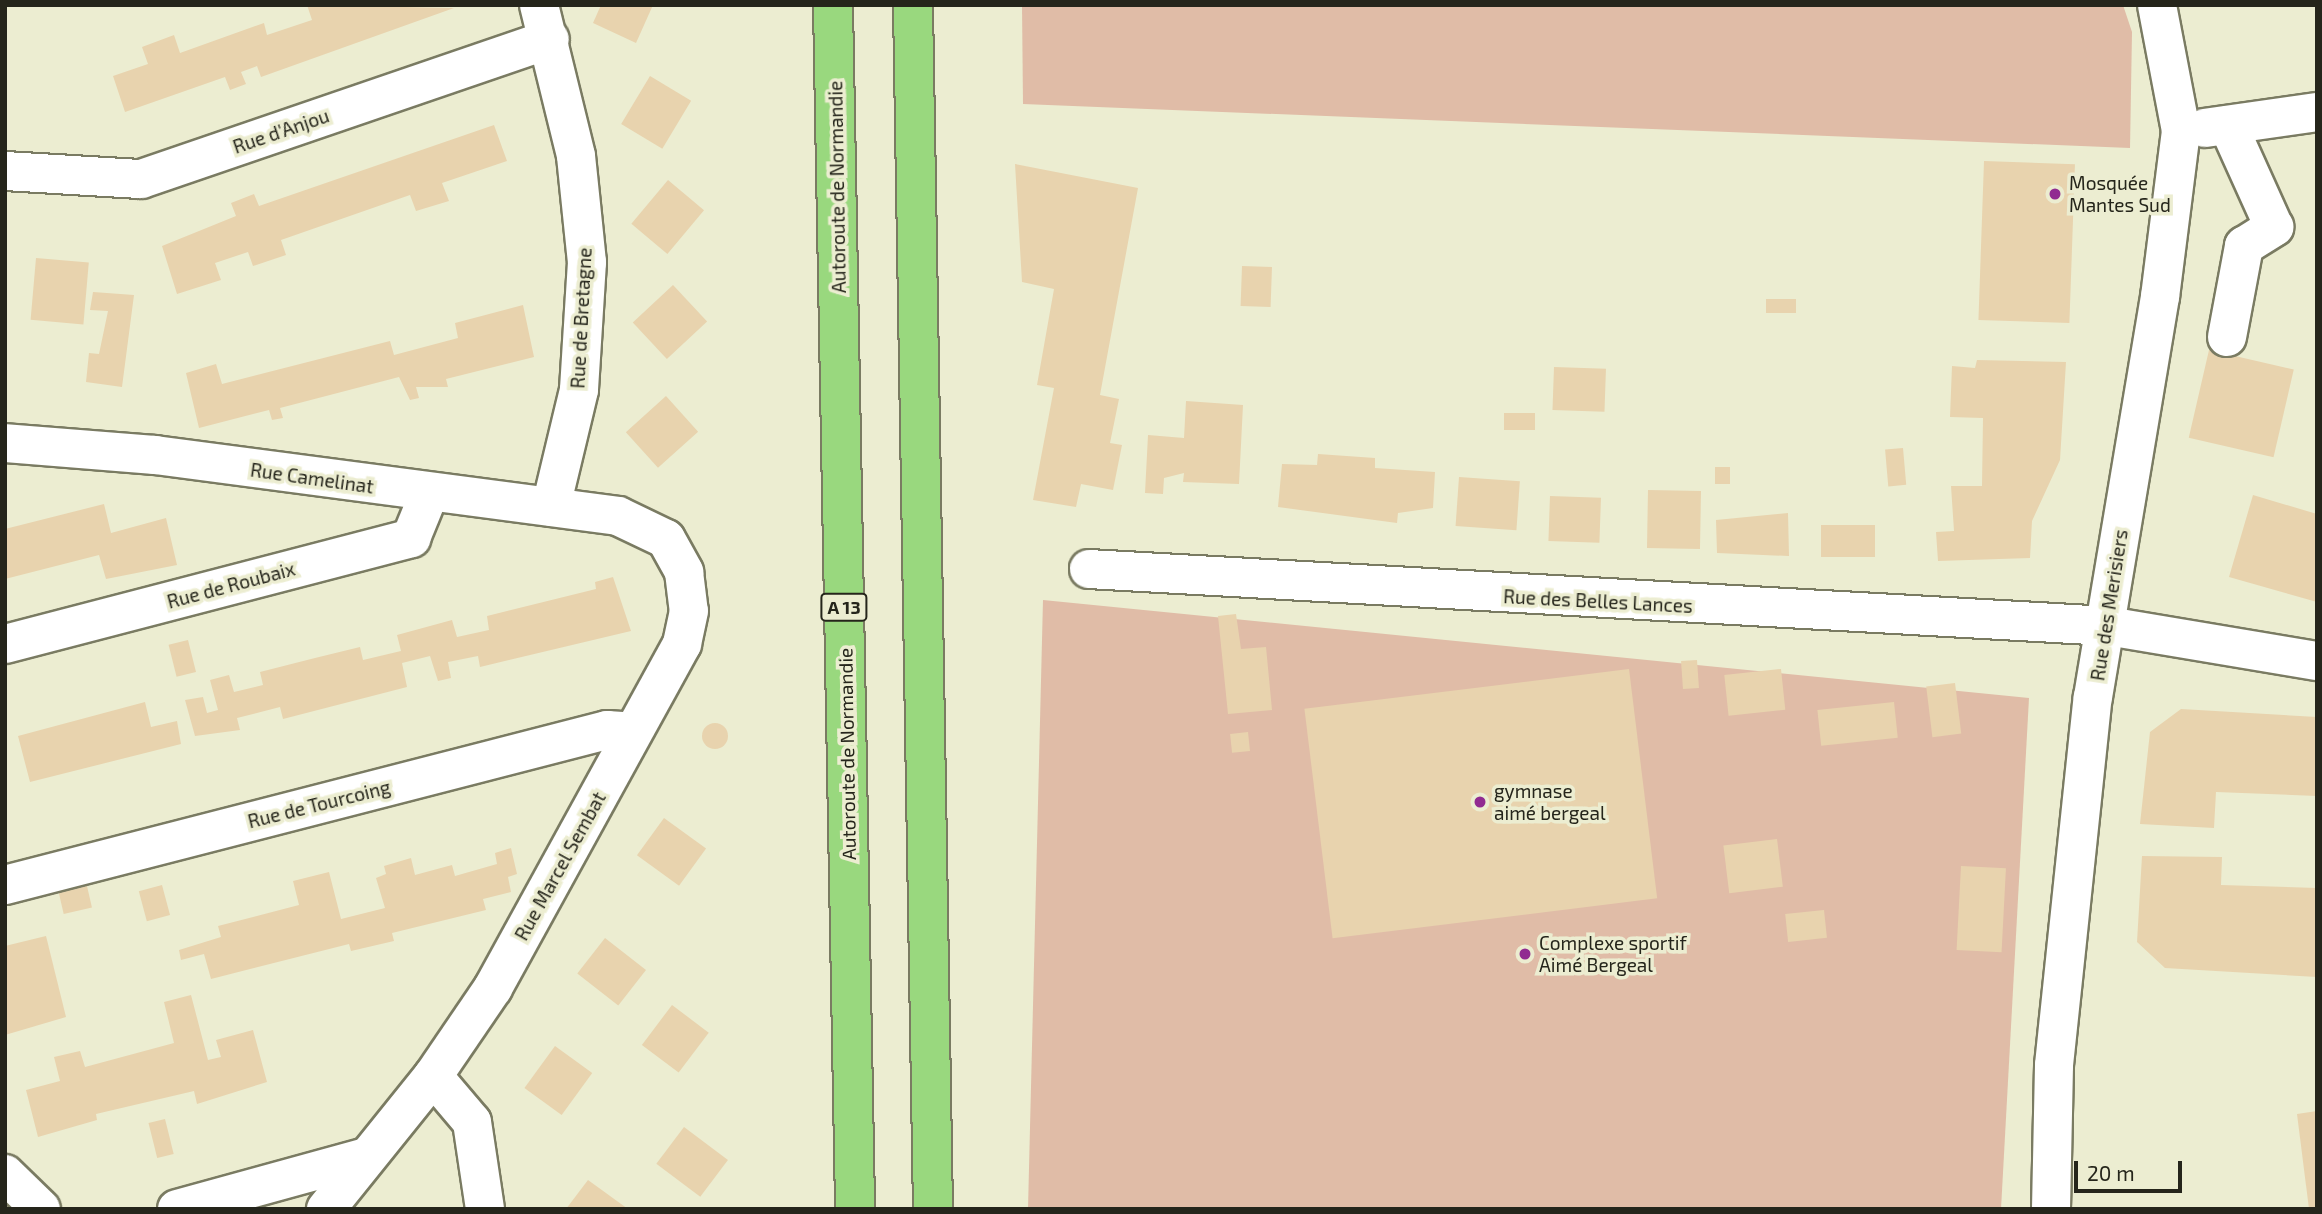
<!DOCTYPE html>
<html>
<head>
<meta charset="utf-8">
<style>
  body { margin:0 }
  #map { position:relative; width:2322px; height:1214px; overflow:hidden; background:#ecedd1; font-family:"Exo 2",sans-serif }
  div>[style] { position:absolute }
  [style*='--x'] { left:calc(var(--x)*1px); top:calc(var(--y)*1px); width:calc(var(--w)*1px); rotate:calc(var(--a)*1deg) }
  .green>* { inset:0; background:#e0bca7 }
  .building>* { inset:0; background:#e8d3ae; transform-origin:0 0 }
  .round { border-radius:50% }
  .roads { filter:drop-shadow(2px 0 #7a7b62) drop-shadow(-2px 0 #7a7b62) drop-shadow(0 2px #7a7b62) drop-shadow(0 -2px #7a7b62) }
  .minor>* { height:38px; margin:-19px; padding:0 19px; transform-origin:19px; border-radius:19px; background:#fff }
  .highway>* { height:38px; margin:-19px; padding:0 19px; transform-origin:19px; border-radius:19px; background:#99d87e }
  .dots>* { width:19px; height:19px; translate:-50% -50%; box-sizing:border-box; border:4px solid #ecedd1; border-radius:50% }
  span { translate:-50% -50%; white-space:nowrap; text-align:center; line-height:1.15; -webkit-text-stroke:7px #ecedd1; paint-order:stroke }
  .shield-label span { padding:2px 5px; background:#ecedd1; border:2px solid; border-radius:5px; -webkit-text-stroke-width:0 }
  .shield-label { font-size:18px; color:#25251b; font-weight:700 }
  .street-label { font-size:19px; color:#25251b }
  .poi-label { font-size:19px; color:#25251b }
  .left { translate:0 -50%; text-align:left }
  .frame { position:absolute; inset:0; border:7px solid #25251b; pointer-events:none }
  .scale { position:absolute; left:2074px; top:1161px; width:108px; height:32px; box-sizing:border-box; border:4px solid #25251b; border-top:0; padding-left:9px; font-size:21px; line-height:24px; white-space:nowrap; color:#25251b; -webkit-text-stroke:5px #ecedd1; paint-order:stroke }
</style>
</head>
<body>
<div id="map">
  <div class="green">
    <div style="clip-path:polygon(1022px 5px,2123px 5px,2132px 32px,2130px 148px,1023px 104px)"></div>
    <div style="clip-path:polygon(1043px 600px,2029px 698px,2001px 1209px,1028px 1209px)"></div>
  </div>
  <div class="building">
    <div style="clip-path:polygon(307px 5px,454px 8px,261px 77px,257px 66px,241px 72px,246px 84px,230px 90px,225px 77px,125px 112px,113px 76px,148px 64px,142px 47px,174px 35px,180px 53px,264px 23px,267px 35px,312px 20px)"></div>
    <div style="clip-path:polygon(601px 5px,653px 5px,636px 43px,593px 23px)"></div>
    <div style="left:650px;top:76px;width:48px;height:56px;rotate:31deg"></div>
    <div style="clip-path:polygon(494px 125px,507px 161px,442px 183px,449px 201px,416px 211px,410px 195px,281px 240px,286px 255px,253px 266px,248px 252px,215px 263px,221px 280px,177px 294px,162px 246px,236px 216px,231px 203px,254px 194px,259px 206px)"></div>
    <div style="left:1984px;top:161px;width:91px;height:159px;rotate:2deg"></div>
    <div style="clip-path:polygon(1015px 164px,1138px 188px,1100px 395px,1119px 399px,1110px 443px,1122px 445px,1113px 490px,1081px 484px,1076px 507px,1033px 500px,1054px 388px,1037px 385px,1054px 289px,1022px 282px)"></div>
    <div style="left:668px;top:180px;width:47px;height:57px;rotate:40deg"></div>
    <div style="left:36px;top:258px;width:53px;height:62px;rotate:5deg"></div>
    <div style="left:1242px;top:266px;width:30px;height:40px;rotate:2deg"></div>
    <div style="left:673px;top:285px;width:50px;height:55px;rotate:47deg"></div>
    <div style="clip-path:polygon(93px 292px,134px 295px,122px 387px,86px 382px,89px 353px,99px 354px,108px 311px,90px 310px)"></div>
    <div style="left:1796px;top:299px;width:14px;height:30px;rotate:90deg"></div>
    <div style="clip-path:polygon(523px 305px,534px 357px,446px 379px,448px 387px,416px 387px,419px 398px,410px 400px,399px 377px,280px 408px,283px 418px,272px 420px,269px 410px,199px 428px,186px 373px,216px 364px,222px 384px,390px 341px,394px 355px,458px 338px,455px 323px)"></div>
    <div style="left:2209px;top:350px;width:87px;height:90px;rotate:13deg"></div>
    <div style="clip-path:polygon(1977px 360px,2066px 362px,2060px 460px,2032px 521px,2030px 558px,1938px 561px,1936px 532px,1954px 531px,1951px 486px,1982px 486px,1983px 418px,1950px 417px,1952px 366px,1975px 368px)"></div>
    <div style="left:1554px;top:367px;width:52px;height:43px;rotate:2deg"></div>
    <div style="left:666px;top:396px;width:48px;height:54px;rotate:48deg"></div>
    <div style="clip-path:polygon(1186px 401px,1243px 405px,1239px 484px,1183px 482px,1184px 473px,1164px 478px,1163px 494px,1145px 493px,1148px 435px,1184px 438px)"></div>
    <div style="left:1504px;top:413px;width:31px;height:17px"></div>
    <div style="left:1903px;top:448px;width:37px;height:18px;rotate:85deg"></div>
    <div style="clip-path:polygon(1318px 454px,1375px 458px,1375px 468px,1435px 472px,1433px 508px,1398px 513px,1397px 523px,1278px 507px,1282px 464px,1317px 465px)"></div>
    <div style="left:1730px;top:467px;width:17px;height:15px;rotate:90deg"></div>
    <div style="left:1459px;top:477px;width:61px;height:49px;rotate:4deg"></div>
    <div style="left:1648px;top:490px;width:53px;height:58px;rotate:1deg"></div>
    <div style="clip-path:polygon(2253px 495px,2317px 514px,2317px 602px,2229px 577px)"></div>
    <div style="left:1550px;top:496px;width:51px;height:45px;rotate:2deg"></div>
    <div style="clip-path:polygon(104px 504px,111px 533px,166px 518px,177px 565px,106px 579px,99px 555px,5px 579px,5px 529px)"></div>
    <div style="clip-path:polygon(1788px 513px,1789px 556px,1717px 553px,1716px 520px)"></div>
    <div style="left:1875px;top:525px;width:32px;height:54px;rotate:90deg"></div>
    <div style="clip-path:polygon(613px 577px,631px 631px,480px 667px,478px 656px,448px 662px,451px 678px,438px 681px,430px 656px,402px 663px,407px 687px,283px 719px,280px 707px,237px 718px,240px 730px,195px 736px,185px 700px,203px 697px,207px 713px,218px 710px,210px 680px,229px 675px,234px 692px,263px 685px,260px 672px,315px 658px,360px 647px,363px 660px,401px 651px,397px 635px,452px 620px,457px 637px,489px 630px,487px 616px,596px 589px,595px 582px)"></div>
    <div style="clip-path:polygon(1236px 614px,1241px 649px,1266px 647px,1272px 710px,1228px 714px,1218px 616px)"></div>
    <div style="left:188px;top:640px;width:33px;height:20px;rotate:76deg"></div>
    <div style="left:1697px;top:660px;width:28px;height:16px;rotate:86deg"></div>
    <div style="left:1629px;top:669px;width:231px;height:327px;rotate:83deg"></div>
    <div style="left:1781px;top:669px;width:41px;height:57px;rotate:84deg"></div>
    <div style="left:1955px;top:683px;width:51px;height:29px;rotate:83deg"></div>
    <div style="clip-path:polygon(145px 702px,151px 727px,177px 721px,181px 744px,30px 782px,18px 736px)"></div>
    <div style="left:1894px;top:702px;width:36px;height:77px;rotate:84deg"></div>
    <div style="clip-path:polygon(2181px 709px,2317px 717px,2317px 796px,2216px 792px,2214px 828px,2140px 824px,2150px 732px)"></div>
    <div class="round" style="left:702px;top:723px;width:26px;height:26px"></div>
    <div style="left:1248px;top:732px;width:19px;height:18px;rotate:84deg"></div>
    <div style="left:664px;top:818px;width:52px;height:46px;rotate:36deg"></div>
    <div style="left:1777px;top:839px;width:48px;height:54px;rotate:83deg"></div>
    <div style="clip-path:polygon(511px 848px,517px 874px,508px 877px,511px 892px,483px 899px,486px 910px,392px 933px,394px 941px,351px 951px,349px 944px,211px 979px,204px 954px,181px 960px,179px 950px,221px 937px,218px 926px,299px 905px,293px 881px,329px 872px,341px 919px,385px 908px,376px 878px,386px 874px,384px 866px,411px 858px,415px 875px,452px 865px,455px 876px,497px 864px,495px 853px)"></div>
    <div style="clip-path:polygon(2142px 856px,2222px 857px,2221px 885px,2317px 888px,2317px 977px,2165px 968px,2137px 942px)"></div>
    <div style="left:1961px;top:866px;width:45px;height:84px;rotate:3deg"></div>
    <div style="left:162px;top:885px;width:31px;height:24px;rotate:75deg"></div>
    <div style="left:87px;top:886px;width:22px;height:29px;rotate:77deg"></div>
    <div style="left:1824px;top:910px;width:28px;height:39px;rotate:84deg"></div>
    <div style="clip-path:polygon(46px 936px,66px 1017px,5px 1035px,5px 946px)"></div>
    <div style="left:605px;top:938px;width:52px;height:45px;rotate:38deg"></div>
    <div style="clip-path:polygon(191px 995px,208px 1060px,221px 1057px,216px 1040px,253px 1030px,267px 1082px,197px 1104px,194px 1091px,96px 1114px,97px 1120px,38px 1137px,26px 1090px,60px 1081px,54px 1057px,80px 1051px,85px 1067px,174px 1043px,164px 1002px)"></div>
    <div style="left:672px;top:1005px;width:46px;height:50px;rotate:37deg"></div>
    <div style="left:555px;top:1046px;width:46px;height:52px;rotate:36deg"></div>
    <div style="clip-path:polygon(2317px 1111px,2317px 1209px,2309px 1209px,2297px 1114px)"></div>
    <div style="left:165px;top:1119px;width:36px;height:17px;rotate:76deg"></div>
    <div style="left:684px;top:1127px;width:55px;height:46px;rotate:37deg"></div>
    <div style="clip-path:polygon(588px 1180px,628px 1209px,566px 1209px)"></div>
  </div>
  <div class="roads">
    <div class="minor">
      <div style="--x:539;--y:5;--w:155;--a:76.2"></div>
      <div style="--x:576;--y:156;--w:107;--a:84.1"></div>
      <div style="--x:587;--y:262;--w:128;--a:93.6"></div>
      <div style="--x:579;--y:390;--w:120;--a:103.5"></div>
      <div style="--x:2205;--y:128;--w:113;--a:-8.1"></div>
      <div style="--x:5;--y:171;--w:136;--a:3.4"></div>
      <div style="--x:141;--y:179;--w:432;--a:-18.9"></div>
      <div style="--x:2227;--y:337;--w:93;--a:-79.4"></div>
      <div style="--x:2244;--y:246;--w:36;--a:-32"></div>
      <div style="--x:2274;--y:227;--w:112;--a:-114.3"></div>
      <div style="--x:5;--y:443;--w:150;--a:4.6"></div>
      <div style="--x:155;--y:455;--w:467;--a:7.5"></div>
      <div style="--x:618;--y:516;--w:53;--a:25.6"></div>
      <div style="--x:666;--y:539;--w:38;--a:61"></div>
      <div style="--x:684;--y:572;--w:39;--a:83"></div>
      <div style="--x:689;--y:611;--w:34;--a:102"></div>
      <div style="--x:682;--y:644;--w:393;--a:118.8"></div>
      <div style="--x:493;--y:988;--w:107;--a:124.3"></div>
      <div style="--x:433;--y:1076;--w:171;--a:128.8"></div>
      <div style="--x:1089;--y:569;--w:1020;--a:3.2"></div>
      <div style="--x:2107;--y:626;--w:213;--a:9.5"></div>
      <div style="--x:5;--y:644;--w:420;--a:-14.6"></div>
      <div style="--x:411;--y:538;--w:48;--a:-67.8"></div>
      <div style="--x:5;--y:885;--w:622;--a:-14.44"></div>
      <div style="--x:607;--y:730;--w:26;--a:4"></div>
      <div style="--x:433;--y:1076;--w:60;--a:49.7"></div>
      <div style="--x:472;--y:1122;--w:88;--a:81.5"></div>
      <div style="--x:5;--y:1174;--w:50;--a:44.2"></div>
      <div style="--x:177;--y:1209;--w:196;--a:-15.4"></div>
      <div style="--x:2051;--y:1209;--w:144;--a:-88.8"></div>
      <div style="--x:2054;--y:1065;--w:370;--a:-84"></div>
      <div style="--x:2093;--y:697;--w:406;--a:-80.5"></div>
      <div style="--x:2160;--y:297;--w:167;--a:-82.8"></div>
      <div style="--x:2181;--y:131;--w:128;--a:-100.8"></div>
    </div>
    <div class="highway">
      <div style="--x:833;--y:5;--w:1204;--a:88.95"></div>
      <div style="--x:913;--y:5;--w:1204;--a:89.05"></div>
    </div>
  </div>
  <div class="dots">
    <div style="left:2055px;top:194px;background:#912b91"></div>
    <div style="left:1480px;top:802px;background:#912b91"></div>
    <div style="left:1525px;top:954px;background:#912b91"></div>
  </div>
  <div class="shield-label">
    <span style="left:844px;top:607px">A 13</span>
  </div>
  <div class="street-label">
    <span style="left:281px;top:131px;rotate:-19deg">Rue d'Anjou</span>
    <span style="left:837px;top:187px;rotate:-91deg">Autoroute de Normandie</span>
    <span style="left:581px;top:318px;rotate:-87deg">Rue de Bretagne</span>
    <span style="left:312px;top:478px;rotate:8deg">Rue Camelinat</span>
    <span style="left:231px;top:585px;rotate:-15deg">Rue de Roubaix</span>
    <span style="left:1598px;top:601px;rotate:3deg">Rue des Belles Lances</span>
    <span style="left:2109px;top:605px;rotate:-81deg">Rue des Merisiers</span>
    <span style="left:847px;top:754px;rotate:-91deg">Autoroute de Normandie</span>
    <span style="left:319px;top:804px;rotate:-14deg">Rue de Tourcoing</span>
    <span style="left:560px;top:866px;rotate:-61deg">Rue Marcel Sembat</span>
  </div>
  <div class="poi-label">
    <span class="left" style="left:2069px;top:194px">Mosquée<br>Mantes Sud</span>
    <span class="left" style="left:1494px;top:802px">gymnase<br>aimé bergeal</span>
    <span class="left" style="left:1539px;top:954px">Complexe sportif<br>Aimé Bergeal</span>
  </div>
  <div class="frame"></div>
  <div class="scale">20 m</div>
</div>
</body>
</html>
